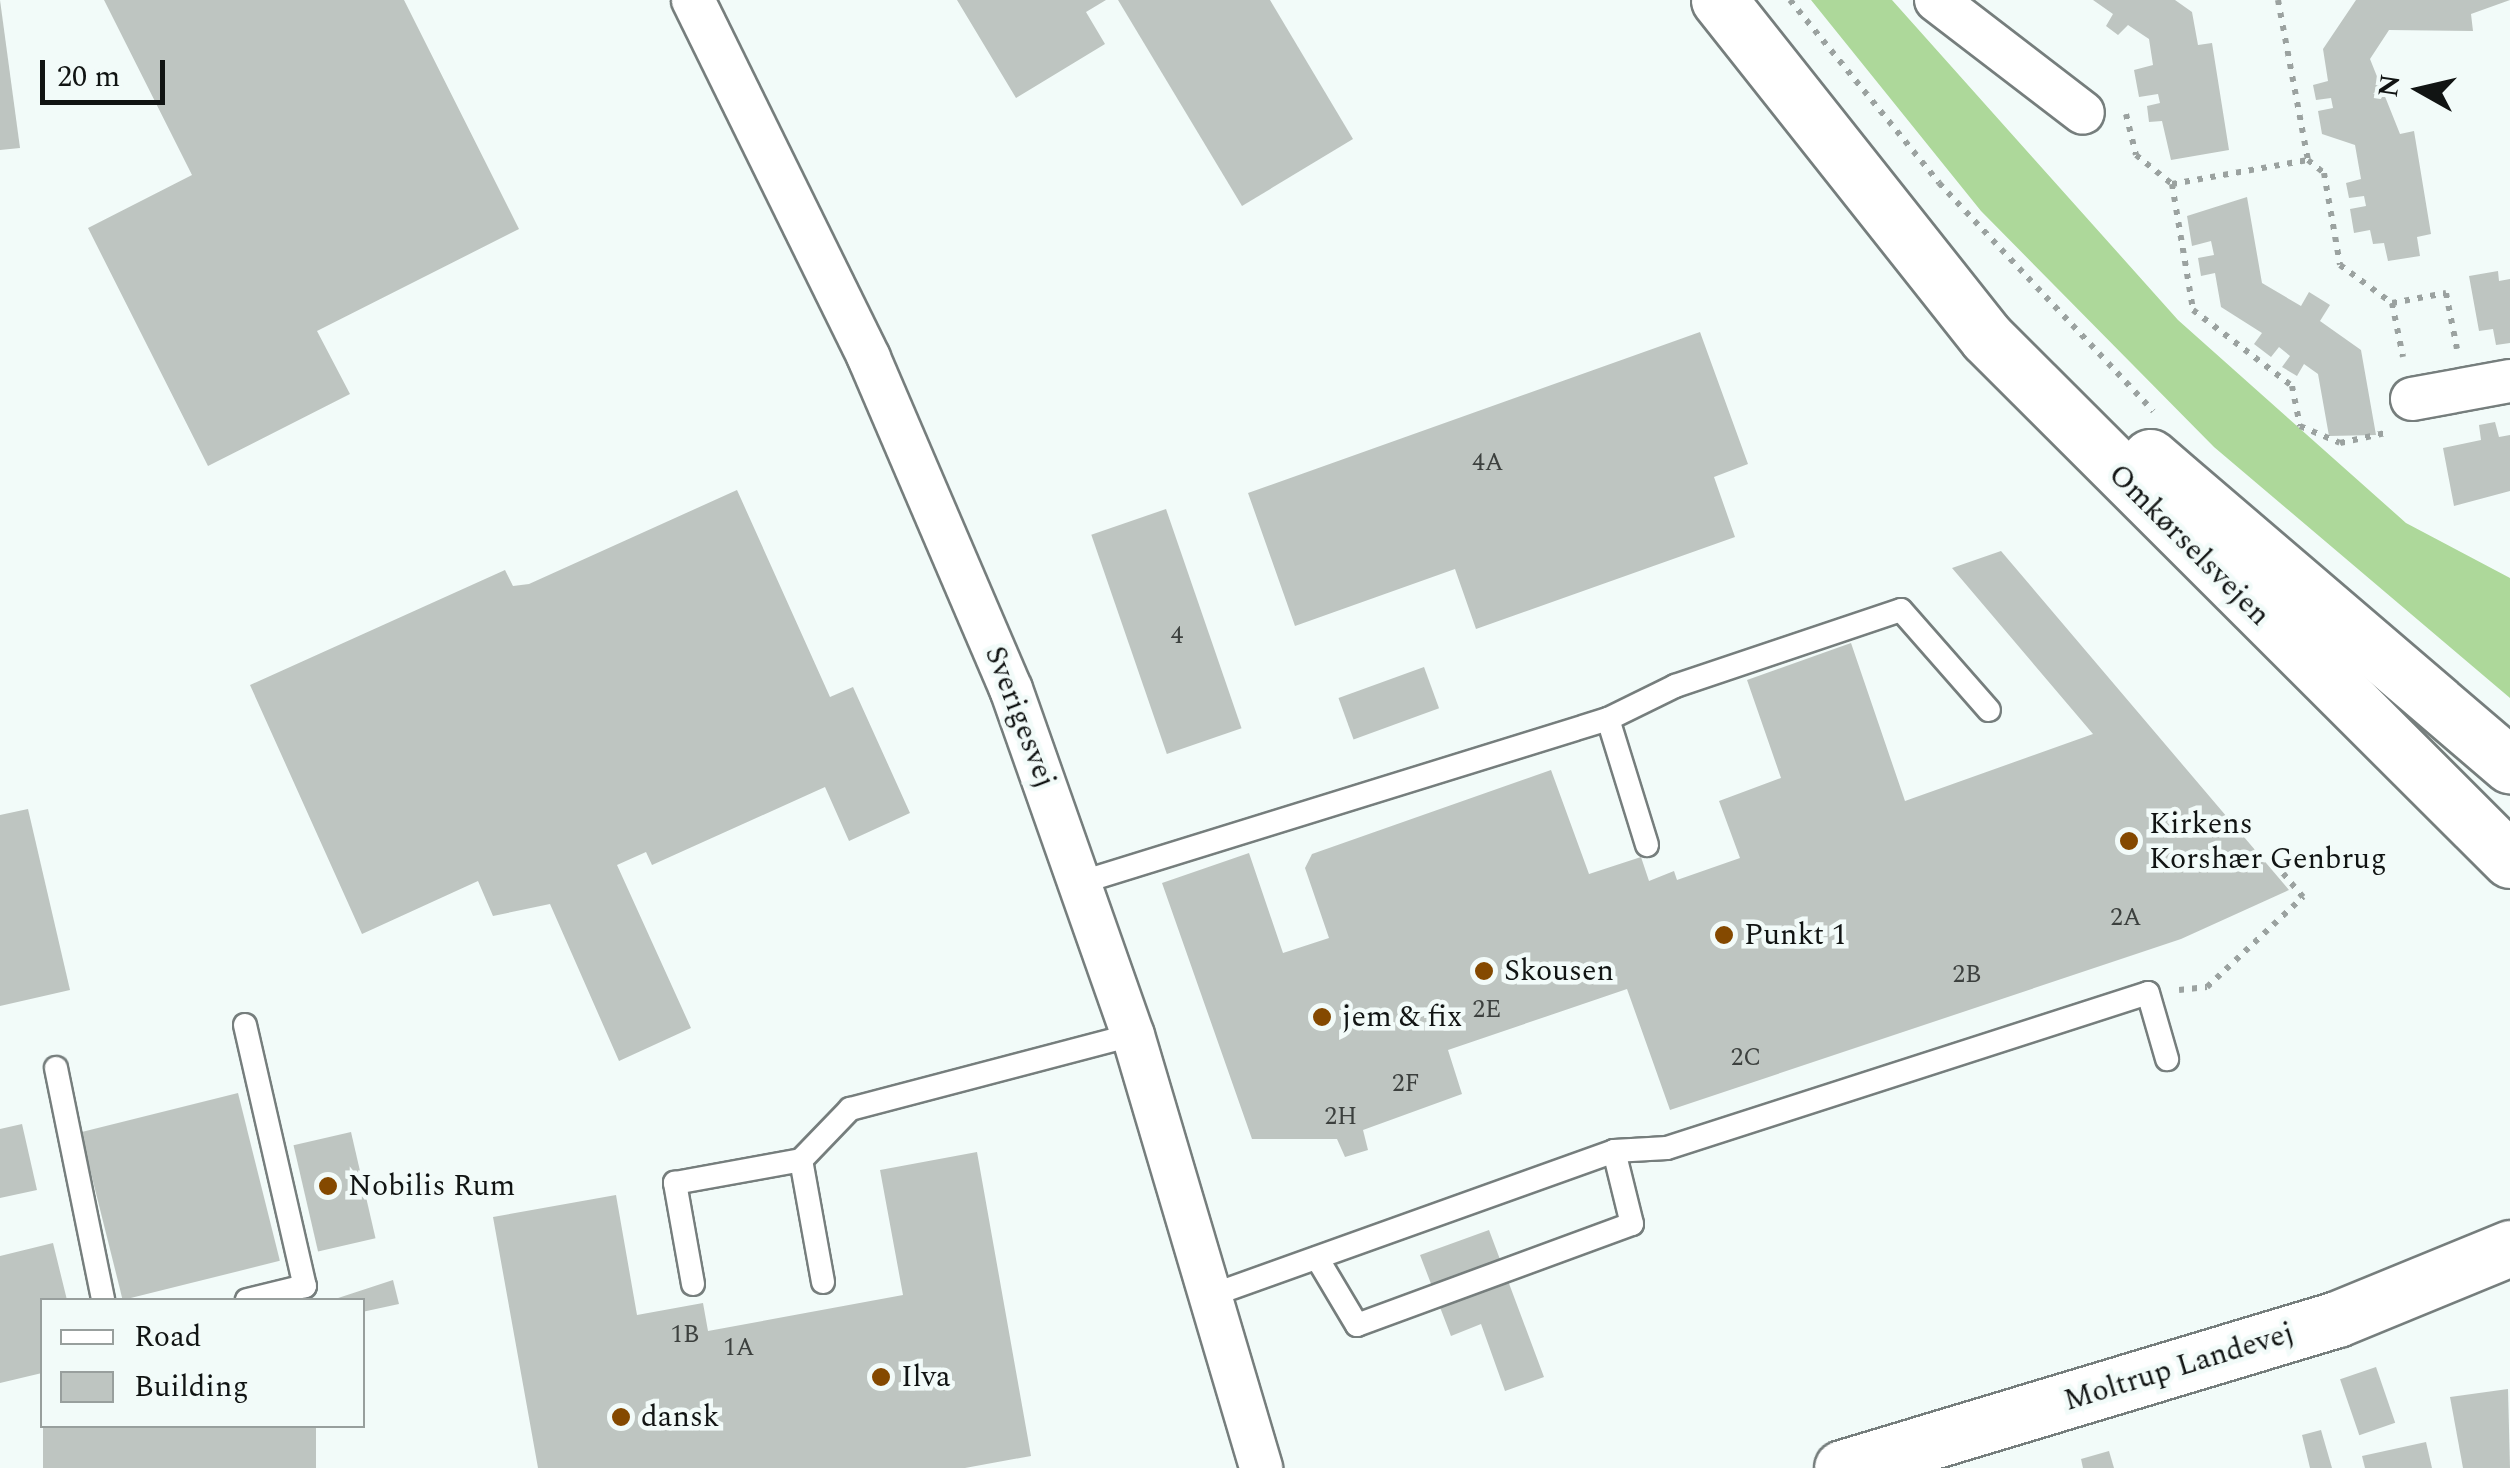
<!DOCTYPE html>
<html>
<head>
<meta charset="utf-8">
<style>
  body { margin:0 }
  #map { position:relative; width:2510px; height:1468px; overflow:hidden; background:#f2fbf9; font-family:Spectral,serif }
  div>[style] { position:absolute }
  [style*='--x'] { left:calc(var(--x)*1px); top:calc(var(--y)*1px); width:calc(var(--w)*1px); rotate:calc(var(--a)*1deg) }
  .forest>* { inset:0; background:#add89a }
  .building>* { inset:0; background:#bec5c1; transform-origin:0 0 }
  .path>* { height:6px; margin-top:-3px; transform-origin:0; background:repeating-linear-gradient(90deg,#9ba2a0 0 5px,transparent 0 13px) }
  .roads { filter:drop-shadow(2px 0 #767e7d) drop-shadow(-2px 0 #767e7d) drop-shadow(0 2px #767e7d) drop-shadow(0 -2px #767e7d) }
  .service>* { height:22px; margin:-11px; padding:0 11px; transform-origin:11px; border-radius:11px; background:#fff }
  .minor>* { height:42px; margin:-21px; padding:0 21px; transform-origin:21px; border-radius:21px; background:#fff }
  .tertiary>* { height:55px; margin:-27.5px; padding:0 27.5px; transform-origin:27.5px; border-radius:27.5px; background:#fff }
  .secondary>* { height:55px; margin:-27.5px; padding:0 27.5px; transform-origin:27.5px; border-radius:27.5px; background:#fff }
  .dots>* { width:28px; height:28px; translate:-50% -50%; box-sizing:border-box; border:5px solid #f2fbf9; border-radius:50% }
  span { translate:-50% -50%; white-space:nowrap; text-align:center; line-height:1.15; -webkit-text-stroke:9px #f2fbf9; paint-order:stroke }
  .number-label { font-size:25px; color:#3c403e }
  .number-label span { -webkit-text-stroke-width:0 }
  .street-label { font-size:30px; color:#111413 }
  .poi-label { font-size:30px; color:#111413 }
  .left { translate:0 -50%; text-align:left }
  .legend { position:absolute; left:40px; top:1298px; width:325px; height:130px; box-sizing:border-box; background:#f2fbf9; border:2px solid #989f9d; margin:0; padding:12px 18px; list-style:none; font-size:30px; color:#111413 }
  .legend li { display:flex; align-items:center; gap:20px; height:50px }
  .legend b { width:50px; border:2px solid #989f9d }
  .north { position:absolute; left:2370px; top:40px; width:100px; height:100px; -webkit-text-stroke:8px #f2fbf9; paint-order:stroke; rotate:278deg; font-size:28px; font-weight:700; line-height:40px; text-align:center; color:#111413 }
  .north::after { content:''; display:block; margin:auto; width:35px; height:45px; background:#111413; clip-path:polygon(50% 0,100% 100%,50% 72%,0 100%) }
  .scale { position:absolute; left:40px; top:60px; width:125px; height:45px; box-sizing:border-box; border:5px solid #111413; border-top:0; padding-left:12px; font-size:30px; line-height:35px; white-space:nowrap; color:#111413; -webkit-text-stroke:8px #f2fbf9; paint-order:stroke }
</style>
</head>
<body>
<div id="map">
  <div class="forest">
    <div style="clip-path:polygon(1811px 0,1892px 0,2178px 320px,2406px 523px,2510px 578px,2510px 698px,2214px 447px,1981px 211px)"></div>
  </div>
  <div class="building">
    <div style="clip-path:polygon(0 0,20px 148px,0 150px)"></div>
    <div style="clip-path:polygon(104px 0,404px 0,519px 229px,317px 331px,350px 394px,208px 466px,88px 228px,192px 175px)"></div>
    <div style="clip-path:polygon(957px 0,1106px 0,1086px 12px,1105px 44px,1016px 98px)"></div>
    <div style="clip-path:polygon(1118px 0,1270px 0,1353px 139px,1242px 206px)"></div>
    <div style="clip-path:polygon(2093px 0,2175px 0,2192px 12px,2198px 45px,2212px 43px,2229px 150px,2171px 160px,2162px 121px,2149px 122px,2147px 106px,2160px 103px,2158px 94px,2139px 97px,2134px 70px,2153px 65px,2149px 39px,2128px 25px,2118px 35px,2106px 26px,2113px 14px)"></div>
    <div style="clip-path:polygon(2356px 0,2510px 0,2471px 14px,2473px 31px,2389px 30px,2370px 59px,2400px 134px,2414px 131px,2431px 234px,2417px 237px,2420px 256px,2388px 261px,2384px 243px,2373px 244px,2370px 230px,2354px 233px,2350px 209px,2366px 206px,2364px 196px,2349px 198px,2346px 183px,2361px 179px,2355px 145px,2322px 134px,2318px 111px,2333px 108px,2331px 98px,2316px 100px,2313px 85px,2328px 81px,2323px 49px)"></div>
    <div style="clip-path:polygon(2247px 197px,2262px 283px,2301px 306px,2309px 292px,2330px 305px,2320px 321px,2361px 350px,2376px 435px,2329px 436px,2318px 374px,2304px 364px,2297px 376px,2282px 367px,2290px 356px,2279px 347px,2271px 357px,2254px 344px,2262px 333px,2221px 307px,2215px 273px,2201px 276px,2198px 258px,2214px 255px,2211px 241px,2192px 246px,2187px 216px)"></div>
    <div style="clip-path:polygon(2498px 271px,2499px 281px,2510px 279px,2510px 343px,2496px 345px,2493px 329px,2479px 331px,2469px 276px)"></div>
    <div style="clip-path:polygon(1700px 332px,1748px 464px,1714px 477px,1735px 537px,1476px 629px,1455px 569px,1295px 626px,1248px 493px)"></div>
    <div style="clip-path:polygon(2495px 422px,2499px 437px,2510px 435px,2510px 491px,2454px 506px,2443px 448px,2481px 440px,2479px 425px)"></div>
    <div style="clip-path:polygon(737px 490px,830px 697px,853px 687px,910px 813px,849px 841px,825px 787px,652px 865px,646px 852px,617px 865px,691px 1028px,619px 1061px,550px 904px,493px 916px,478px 881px,362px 934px,250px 685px,505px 570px,513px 586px,529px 584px)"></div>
    <div style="left:1166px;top:509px;width:232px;height:79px;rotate:71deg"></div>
    <div style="clip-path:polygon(2001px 551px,2289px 890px,2181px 939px,1670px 1110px,1627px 989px,1448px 1050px,1462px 1094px,1363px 1130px,1368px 1150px,1345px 1157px,1337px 1139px,1252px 1139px,1162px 883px,1249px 853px,1283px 953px,1329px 938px,1305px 868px,1312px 854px,1551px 770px,1589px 874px,1641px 857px,1649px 881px,1674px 871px,1677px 880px,1740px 858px,1719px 801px,1781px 778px,1747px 680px,1851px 643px,1905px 801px,2093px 734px,1952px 568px)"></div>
    <div style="left:1424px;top:667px;width:44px;height:91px;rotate:70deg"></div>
    <div style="clip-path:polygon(28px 809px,70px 990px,0 1006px,0 815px)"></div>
    <div style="left:238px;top:1093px;width:173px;height:162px;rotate:76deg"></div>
    <div style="clip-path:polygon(22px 1124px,37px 1190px,0 1198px,0 1129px)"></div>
    <div style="left:351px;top:1132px;width:109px;height:59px;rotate:77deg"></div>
    <div style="clip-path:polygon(977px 1152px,1031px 1456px,965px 1468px,538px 1468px,493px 1217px,616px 1195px,637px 1315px,703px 1303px,708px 1331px,903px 1295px,880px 1170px)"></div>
    <div style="clip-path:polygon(1489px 1230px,1544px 1377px,1505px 1391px,1481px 1324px,1451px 1336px,1420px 1255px)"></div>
    <div style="clip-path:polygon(53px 1243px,67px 1300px,42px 1300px,42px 1373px,0 1383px,0 1256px)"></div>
    <div style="clip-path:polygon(393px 1280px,399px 1304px,362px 1312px,362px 1300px,332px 1300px)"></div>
    <div style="left:2376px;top:1367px;width:59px;height:38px;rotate:71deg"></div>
    <div style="clip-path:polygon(2508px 1389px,2510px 1468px,2463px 1468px,2450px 1397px)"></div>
    <div style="left:43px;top:1426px;width:273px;height:43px"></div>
    <div style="clip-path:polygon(2321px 1430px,2332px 1468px,2310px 1468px,2302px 1435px)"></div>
    <div style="clip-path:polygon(2426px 1442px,2432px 1468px,2365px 1468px,2362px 1456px)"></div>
    <div style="clip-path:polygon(2109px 1451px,2114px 1468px,2083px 1468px,2081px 1459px)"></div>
  </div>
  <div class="path">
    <div style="--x:1790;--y:0;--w:236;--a:50.8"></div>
    <div style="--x:1939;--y:183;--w:313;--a:46.8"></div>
    <div style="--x:2278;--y:0;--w:163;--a:79.4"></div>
    <div style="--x:2308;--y:160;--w:21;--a:39"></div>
    <div style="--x:2324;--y:173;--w:93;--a:80.1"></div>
    <div style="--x:2340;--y:265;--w:64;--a:36.2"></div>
    <div style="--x:2392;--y:303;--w:55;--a:78.5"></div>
    <div style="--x:2126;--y:114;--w:42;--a:76.3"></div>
    <div style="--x:2136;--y:155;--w:46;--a:38.9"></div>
    <div style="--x:2172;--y:184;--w:128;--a:80.5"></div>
    <div style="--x:2193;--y:310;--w:125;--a:37.5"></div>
    <div style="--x:2292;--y:386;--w:41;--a:78.7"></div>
    <div style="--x:2300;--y:426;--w:43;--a:23"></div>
    <div style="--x:2340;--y:443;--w:51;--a:-12.4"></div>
    <div style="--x:2172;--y:184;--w:138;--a:-10"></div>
    <div style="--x:2392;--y:303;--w:55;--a:-10.5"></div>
    <div style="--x:2446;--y:293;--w:57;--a:78.9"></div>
    <div style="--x:2179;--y:990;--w:28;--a:-6"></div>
    <div style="--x:2207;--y:987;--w:132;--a:-43.2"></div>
    <div style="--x:2303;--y:897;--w:50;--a:-130.1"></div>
  </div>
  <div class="roads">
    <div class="service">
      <div style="--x:1608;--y:719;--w:75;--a:-26.2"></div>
      <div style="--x:1675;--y:686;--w:238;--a:-18.6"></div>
      <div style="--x:1901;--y:610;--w:133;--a:48.7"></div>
      <div style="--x:1082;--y:882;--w:551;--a:-17.22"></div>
      <div style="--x:1608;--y:719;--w:132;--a:72.8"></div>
      <div style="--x:245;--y:1025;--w:268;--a:77.1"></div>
      <div style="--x:305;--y:1286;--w:60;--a:166.4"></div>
      <div style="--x:56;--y:1068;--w:237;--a:78.5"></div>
      <div style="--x:1317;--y:1258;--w:78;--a:59.2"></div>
      <div style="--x:1357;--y:1325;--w:293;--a:-20.2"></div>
      <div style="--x:1632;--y:1224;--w:75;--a:-103.9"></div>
      <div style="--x:823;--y:1282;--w:124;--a:-100.2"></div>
      <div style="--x:801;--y:1160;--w:71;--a:-46.1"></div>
      <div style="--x:850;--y:1109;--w:293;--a:-14.7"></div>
      <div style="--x:693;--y:1284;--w:103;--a:-100.1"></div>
      <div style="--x:675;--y:1183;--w:128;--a:-10.3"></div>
      <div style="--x:1215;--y:1294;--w:424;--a:-19.7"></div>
      <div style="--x:1614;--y:1151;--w:53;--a:-3.2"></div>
      <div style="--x:1667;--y:1148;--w:505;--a:-17.86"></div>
      <div style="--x:2148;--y:993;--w:69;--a:73.9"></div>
    </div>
    <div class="minor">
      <div style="--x:693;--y:0;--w:399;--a:63.8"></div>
      <div style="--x:869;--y:358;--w:360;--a:66.8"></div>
      <div style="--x:1011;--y:689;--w:367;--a:70.6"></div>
      <div style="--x:1133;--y:1035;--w:452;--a:73.5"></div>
      <div style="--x:1936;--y:0;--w:185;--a:37.5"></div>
      <div style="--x:2412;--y:399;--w:100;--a:-10.4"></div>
    </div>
    <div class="tertiary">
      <div style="--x:1842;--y:1468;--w:517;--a:-16.75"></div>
      <div style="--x:2337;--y:1319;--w:187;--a:-22.3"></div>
    </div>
    <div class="secondary">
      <div style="--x:1719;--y:0;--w:431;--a:51.6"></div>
      <div style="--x:1987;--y:338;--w:739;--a:44.95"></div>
      <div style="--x:2150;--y:457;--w:474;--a:40.6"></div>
    </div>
  </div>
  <div class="dots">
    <div style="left:2129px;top:841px;background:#844900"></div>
    <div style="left:1724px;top:935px;background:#844900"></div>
    <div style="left:1484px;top:971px;background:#844900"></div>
    <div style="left:1322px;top:1017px;background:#844900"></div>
    <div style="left:328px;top:1186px;background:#844900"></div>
    <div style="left:881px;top:1377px;background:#844900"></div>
    <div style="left:621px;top:1417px;background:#844900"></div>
  </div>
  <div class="number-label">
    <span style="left:1488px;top:463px">4A</span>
    <span style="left:1177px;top:636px">4</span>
    <span style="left:2126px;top:918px">2A</span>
    <span style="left:1967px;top:975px">2B</span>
    <span style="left:1487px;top:1010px">2E</span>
    <span style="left:1746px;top:1058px">2C</span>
    <span style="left:1406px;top:1084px">2F</span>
    <span style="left:1341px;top:1117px">2H</span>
    <span style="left:685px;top:1335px">1B</span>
    <span style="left:739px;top:1348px">1A</span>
  </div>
  <div class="street-label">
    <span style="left:2189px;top:545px;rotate:45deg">Omkørselsvejen</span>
    <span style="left:1020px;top:717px;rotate:69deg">Sverigesvej</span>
    <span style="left:2179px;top:1367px;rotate:-17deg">Moltrup Landevej</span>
  </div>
  <div class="poi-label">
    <span class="left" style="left:2149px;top:841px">Kirkens<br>Korshær Genbrug</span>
    <span class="left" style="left:1744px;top:935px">Punkt 1</span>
    <span class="left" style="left:1504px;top:971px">Skousen</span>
    <span class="left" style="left:1342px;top:1017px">jem &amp; fix</span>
    <span class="left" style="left:348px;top:1186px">Nobilis Rum</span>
    <span class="left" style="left:901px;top:1377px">Ilva</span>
    <span class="left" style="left:641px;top:1417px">dansk</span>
  </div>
  <ul class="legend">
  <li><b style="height:12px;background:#fff"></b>Road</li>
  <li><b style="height:28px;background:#bec5c1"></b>Building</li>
  </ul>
  <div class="north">N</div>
  <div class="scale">20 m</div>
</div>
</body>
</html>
